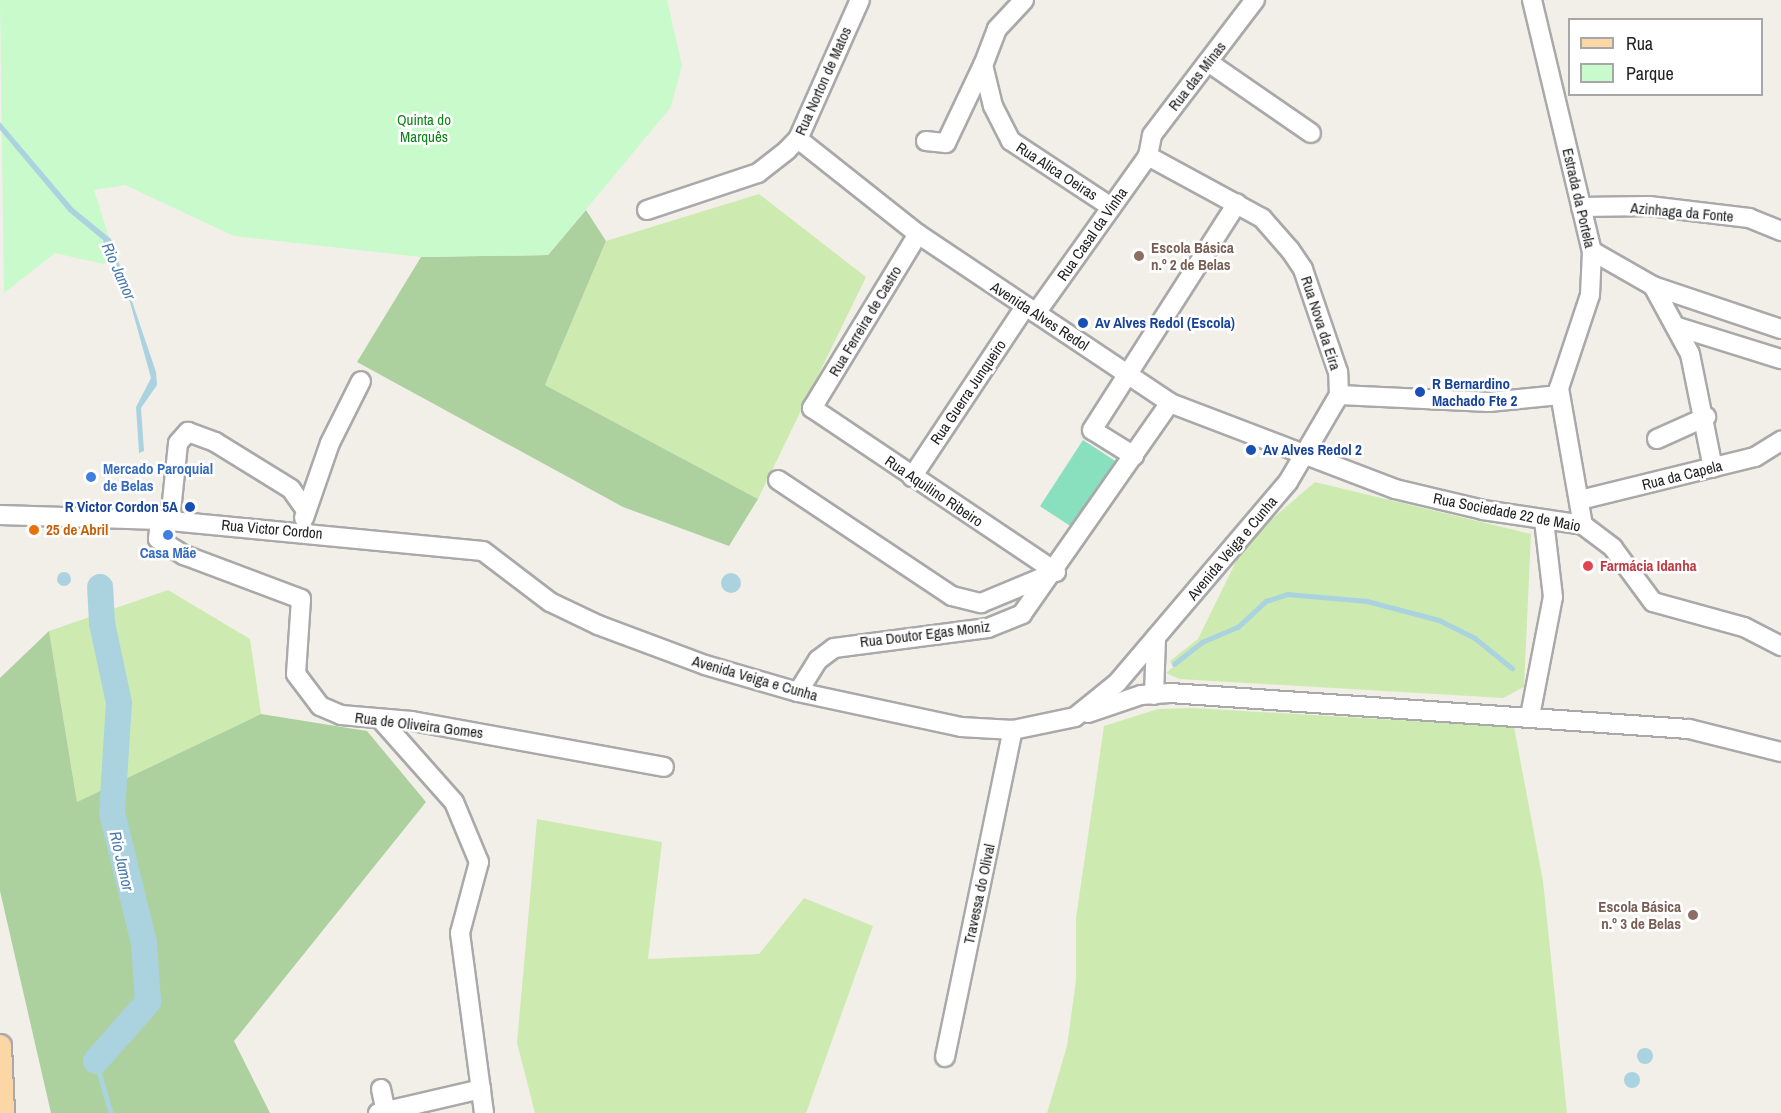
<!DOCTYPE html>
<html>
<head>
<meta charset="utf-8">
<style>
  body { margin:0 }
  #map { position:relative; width:1781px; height:1113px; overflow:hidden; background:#f2efe9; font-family:"Archivo Narrow",sans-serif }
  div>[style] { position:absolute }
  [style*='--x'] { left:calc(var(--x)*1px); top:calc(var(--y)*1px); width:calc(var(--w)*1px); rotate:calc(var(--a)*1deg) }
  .grass>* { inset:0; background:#cdebb0 }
  .forest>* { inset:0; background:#add19e }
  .park>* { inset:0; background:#c8facc }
  .pitch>* { inset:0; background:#88e0be; transform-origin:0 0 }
  .water>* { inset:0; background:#aad3df }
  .round { border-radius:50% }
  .stream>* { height:4.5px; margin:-2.25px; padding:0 2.25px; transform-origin:2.25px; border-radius:2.25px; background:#aad3df }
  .river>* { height:26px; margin:-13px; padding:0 13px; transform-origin:13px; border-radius:13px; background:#aad3df }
  .roads { filter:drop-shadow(2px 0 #a9a9a9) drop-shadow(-2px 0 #a9a9a9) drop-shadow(0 2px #a9a9a9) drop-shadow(0 -2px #a9a9a9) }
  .minor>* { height:18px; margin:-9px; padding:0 9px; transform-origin:9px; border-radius:9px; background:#fff }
  .major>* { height:22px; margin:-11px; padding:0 11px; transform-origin:11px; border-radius:11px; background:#fcd6a4 }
  .dots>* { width:16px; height:16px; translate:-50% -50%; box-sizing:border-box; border:3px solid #fff; border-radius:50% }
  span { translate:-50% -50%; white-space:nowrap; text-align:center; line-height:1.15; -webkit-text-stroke:5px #fff; paint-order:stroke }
  .street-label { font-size:15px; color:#222 }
  .park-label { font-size:15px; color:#0c8416 }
  .education-label { font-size:15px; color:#785e54; font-weight:700 }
  .left { translate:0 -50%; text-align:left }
  .right { translate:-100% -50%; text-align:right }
  .transit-label { font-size:15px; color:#164399; font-weight:700 }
  .shop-label { font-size:15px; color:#366cbe; font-weight:700 }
  .food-label { font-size:15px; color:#c56008; font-weight:700 }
  .health-label { font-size:15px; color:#be3a42; font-weight:700 }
  .water-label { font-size:16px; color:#4a7aab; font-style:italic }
  .legend { position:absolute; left:1568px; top:18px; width:195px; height:78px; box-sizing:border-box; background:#fff; border:2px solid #a7a7a7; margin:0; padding:8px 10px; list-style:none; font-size:18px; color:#222 }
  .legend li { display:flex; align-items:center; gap:12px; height:30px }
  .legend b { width:30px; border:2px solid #a7a7a7 }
</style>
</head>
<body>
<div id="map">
  <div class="grass">
    <div style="clip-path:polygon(759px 194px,866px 277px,758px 499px,545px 385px,606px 241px)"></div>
    <div style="clip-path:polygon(1315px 482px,1531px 534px,1524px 687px,1503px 698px,1179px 679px,1166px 673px,1173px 667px,1170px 661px,1198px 639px,1246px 541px)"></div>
    <div style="clip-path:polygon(168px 590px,250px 639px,261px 714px,77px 802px,49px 631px)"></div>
    <div style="clip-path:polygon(1193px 708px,1514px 727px,1543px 881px,1567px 1113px,1047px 1113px,1067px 1046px,1076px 980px,1076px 918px,1104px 726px,1158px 709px)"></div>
    <div style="clip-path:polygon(537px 819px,662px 842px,648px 959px,759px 954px,804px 898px,873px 926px,806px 1113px,535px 1113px,517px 1043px)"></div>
  </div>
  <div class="forest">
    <div style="clip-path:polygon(586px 210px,606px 241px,545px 385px,758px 499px,729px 546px,623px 507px,357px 362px,421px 257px,548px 255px)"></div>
    <div style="clip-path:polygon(49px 631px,77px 802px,261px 714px,367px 731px,426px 802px,234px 1041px,270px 1113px,51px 1113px,0 891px,0 678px)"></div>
  </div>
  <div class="park">
    <div style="clip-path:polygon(0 0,667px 0,682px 65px,671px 107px,548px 255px,421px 257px,234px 236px,125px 185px,94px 190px,116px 259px,103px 264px,55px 253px,4px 293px)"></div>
  </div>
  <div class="pitch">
    <div style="left:1083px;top:440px;width:40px;height:79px;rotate:33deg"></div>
  </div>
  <div class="water">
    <div style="clip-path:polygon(0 122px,73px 208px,111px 239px,156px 372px,157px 385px,141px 408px,144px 451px,139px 453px,136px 407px,151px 378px,130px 302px,103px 240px,69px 212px,0 130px)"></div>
    <div class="round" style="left:57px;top:572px;width:14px;height:14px"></div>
    <div class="round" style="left:721px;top:573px;width:20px;height:20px"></div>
    <div class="round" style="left:1637px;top:1048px;width:16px;height:16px"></div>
    <div class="round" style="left:1624px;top:1072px;width:16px;height:16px"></div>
  </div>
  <div class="stream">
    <div style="--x:1174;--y:664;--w:36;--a:-38"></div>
    <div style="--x:1202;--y:642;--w:39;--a:-23"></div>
    <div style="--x:1238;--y:627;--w:38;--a:-43"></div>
    <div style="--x:1266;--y:601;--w:22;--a:-18"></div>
    <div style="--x:1287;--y:594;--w:80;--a:5"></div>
    <div style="--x:1367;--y:601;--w:74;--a:14.8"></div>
    <div style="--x:1439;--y:620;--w:40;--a:26.6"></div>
    <div style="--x:1475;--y:638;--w:48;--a:39"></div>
    <div style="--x:96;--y:1061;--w:54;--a:73.9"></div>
  </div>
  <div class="river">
    <div style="--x:96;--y:1061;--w:79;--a:-48.6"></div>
    <div style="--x:148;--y:1002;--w:59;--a:-93.9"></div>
    <div style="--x:144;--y:943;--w:134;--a:-103.8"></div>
    <div style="--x:112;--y:813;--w:110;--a:-86.4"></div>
    <div style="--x:119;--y:703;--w:82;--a:-102"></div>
    <div style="--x:102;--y:623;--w:36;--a:-93"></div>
  </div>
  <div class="roads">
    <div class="minor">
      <div style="--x:1024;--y:0;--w:40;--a:133"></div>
      <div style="--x:997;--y:29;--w:39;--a:111"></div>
      <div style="--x:983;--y:65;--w:42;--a:76.3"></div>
      <div style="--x:993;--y:106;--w:39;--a:63"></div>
      <div style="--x:1011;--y:141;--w:120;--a:33.4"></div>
      <div style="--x:1532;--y:0;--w:258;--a:76.6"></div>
      <div style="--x:1592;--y:251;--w:44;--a:92.6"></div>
      <div style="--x:1590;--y:295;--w:98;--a:108.4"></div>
      <div style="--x:1559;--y:388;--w:139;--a:80.1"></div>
      <div style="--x:1208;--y:62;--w:125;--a:34.6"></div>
      <div style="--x:798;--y:139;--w:153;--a:38.4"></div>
      <div style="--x:918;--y:234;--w:303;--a:33.8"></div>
      <div style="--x:1170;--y:403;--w:241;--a:20.9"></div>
      <div style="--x:1395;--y:489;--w:90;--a:13.4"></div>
      <div style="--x:1483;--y:510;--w:101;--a:8.5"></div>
      <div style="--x:1583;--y:525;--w:38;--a:37"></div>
      <div style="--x:1613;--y:548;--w:67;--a:53.5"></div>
      <div style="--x:1653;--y:602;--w:94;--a:15.4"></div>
      <div style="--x:1744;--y:627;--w:42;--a:27.2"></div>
      <div style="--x:926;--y:141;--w:20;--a:6"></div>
      <div style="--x:946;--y:143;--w:86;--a:-64.6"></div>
      <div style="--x:1581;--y:207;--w:68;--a:-0.8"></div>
      <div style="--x:1649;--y:206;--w:101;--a:6.8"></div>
      <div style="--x:1749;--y:218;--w:35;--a:22"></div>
      <div style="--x:647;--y:210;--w:117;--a:-18.4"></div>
      <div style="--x:758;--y:173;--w:37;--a:-38"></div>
      <div style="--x:787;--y:150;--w:16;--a:-45"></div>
      <div style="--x:798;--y:139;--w:152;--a:-66"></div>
      <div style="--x:918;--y:234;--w:204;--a:121.3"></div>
      <div style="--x:812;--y:408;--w:294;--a:33.9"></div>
      <div style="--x:1592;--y:251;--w:70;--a:29.8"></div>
      <div style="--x:1653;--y:286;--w:135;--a:18.6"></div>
      <div style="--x:1653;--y:286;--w:77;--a:61.4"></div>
      <div style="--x:1690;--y:354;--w:116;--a:78.6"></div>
      <div style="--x:1036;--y:313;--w:193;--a:-54.5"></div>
      <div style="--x:1148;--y:156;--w:21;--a:-79"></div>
      <div style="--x:1152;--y:135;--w:170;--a:-52.7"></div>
      <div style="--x:1678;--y:327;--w:108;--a:17.3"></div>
      <div style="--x:1339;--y:395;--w:150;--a:2.7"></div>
      <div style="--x:1489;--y:402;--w:71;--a:-5.6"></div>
      <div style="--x:1657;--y:439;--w:54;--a:-24.2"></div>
      <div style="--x:1134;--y:456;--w:49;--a:-148.2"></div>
      <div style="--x:1092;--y:430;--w:269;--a:-57.4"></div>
      <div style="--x:912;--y:477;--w:204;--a:-56.4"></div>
      <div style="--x:778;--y:480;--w:209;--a:33.7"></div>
      <div style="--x:952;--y:596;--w:30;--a:14"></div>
      <div style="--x:981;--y:603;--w:76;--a:-22.5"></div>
      <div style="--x:1580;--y:500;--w:180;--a:-13.8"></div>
      <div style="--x:1755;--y:457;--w:31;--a:-32"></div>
      <div style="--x:0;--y:515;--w:160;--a:1.8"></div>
      <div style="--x:160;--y:520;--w:324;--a:5.5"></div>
      <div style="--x:483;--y:551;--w:84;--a:37.3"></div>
      <div style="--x:550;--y:602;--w:53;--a:25.6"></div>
      <div style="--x:598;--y:625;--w:114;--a:20.5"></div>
      <div style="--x:705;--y:665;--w:97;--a:16.2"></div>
      <div style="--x:798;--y:692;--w:167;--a:12.1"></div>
      <div style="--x:961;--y:727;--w:52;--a:3.3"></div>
      <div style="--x:1013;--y:730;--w:63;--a:-11.8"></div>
      <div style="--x:1075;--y:717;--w:54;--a:-39"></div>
      <div style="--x:1117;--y:683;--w:264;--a:-49.6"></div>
      <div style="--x:1288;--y:482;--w:101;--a:-59.6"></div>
      <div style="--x:1339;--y:395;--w:23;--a:-92"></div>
      <div style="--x:1338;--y:372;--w:109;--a:-108.8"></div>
      <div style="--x:1303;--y:269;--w:23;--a:-124"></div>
      <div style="--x:1290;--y:250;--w:43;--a:-131.2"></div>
      <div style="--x:1262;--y:218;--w:130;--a:-151.5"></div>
      <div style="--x:304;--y:518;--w:79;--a:-70.9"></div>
      <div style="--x:330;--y:443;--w:69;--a:-63.4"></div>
      <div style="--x:160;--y:520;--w:19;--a:96"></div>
      <div style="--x:158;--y:539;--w:31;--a:32"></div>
      <div style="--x:184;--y:555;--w:125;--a:20.6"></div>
      <div style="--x:301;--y:599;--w:75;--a:93.8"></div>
      <div style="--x:296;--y:674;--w:40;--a:53"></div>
      <div style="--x:320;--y:706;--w:23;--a:23"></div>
      <div style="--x:341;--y:715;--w:71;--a:4.8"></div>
      <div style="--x:412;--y:721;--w:256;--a:10.3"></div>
      <div style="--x:170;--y:521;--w:78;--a:-84.1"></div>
      <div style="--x:178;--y:443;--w:15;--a:-48"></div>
      <div style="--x:188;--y:432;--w:29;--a:20"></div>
      <div style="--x:215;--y:442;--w:89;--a:31.7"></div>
      <div style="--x:291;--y:489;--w:24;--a:55"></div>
      <div style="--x:798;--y:692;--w:38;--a:-58"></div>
      <div style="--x:818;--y:660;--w:20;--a:-37"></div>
      <div style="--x:834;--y:648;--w:155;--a:-7.4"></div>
      <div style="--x:988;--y:628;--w:37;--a:-22"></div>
      <div style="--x:1022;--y:614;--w:258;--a:-55"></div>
      <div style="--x:1154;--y:695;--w:58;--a:-88"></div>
      <div style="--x:1088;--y:713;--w:56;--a:-18.8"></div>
      <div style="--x:1141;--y:695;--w:29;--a:-4"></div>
      <div style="--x:1170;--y:693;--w:520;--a:3.97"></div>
      <div style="--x:1689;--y:729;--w:95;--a:14"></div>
      <div style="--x:1530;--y:716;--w:121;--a:-79.1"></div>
      <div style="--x:1553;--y:597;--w:78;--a:-96.7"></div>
      <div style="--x:382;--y:721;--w:108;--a:48.4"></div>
      <div style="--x:454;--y:802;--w:65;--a:67.4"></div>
      <div style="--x:479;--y:862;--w:73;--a:105"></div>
      <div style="--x:460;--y:933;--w:182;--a:82.4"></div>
      <div style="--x:945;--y:1057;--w:334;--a:-78.3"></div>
      <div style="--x:381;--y:1089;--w:19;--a:78"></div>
      <div style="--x:378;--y:1113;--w:106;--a:-13.1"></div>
    </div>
    <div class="major">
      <div style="--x:0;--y:1046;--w:67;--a:87.4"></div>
    </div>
  </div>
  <div class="dots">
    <div style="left:1139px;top:256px;background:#8d6e63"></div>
    <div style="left:1083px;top:323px;background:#1a4fb4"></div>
    <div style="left:1420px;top:392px;background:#1a4fb4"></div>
    <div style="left:1251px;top:450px;background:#1a4fb4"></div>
    <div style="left:91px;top:477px;background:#3f7fe0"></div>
    <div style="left:190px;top:507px;background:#1a4fb4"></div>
    <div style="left:34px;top:530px;background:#e8710a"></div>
    <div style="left:168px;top:535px;background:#3f7fe0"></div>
    <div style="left:1588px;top:566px;background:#e0444e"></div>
    <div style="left:1693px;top:915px;background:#8d6e63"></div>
  </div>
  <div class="street-label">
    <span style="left:1197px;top:76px;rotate:-52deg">Rua das Minas</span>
    <span style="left:823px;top:81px;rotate:-66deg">Rua Norton de Matos</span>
    <span style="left:1057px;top:171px;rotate:33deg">Rua Alica Oeiras</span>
    <span style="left:1579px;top:198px;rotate:77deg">Estrada da Portela</span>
    <span style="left:1682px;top:212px;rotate:5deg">Azinhaga da Fonte</span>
    <span style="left:1092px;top:234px;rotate:-55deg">Rua Casal da Vinha</span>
    <span style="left:1040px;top:316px;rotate:33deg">Avenida Alves Redol</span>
    <span style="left:865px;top:321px;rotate:-59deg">Rua Ferreira de Castro</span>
    <span style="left:1321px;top:323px;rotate:72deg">Rua Nova da Eira</span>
    <span style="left:968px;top:392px;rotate:-56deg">Rua Guerra Junqueiro</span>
    <span style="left:1682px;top:475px;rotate:-14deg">Rua da Capela</span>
    <span style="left:934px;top:491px;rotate:34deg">Rua Aquilino Ribeiro</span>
    <span style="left:1507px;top:512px;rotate:11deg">Rua Sociedade 22 de Maio</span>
    <span style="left:272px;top:529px;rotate:5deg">Rua Victor Cordon</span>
    <span style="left:1232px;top:548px;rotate:-50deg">Avenida Veiga e Cunha</span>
    <span style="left:925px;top:634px;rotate:-7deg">Rua Doutor Egas Moniz</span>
    <span style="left:755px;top:678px;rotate:16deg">Avenida Veiga e Cunha</span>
    <span style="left:419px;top:725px;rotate:7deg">Rua de Oliveira Gomes</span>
    <span style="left:979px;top:894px;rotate:-78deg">Travessa do Olival</span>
  </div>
  <div class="park-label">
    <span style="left:424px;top:128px">Quinta do<br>Marquês</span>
  </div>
  <div class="education-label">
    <span class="left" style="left:1151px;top:256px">Escola Básica<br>n.º 2 de Belas</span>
    <span class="right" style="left:1681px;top:915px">Escola Básica<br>n.º 3 de Belas</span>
  </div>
  <div class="transit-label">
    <span class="left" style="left:1095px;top:323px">Av Alves Redol (Escola)</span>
    <span class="left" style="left:1432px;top:392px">R Bernardino<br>Machado Fte 2</span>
    <span class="left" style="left:1263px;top:450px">Av Alves Redol 2</span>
    <span class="right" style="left:178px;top:507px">R Victor Cordon 5A</span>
  </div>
  <div class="shop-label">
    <span class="left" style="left:103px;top:477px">Mercado Paroquial<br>de Belas</span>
    <span style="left:168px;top:553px">Casa Mãe</span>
  </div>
  <div class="food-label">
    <span class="left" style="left:46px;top:530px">25 de Abril</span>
  </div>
  <div class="health-label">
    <span class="left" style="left:1600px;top:566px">Farmácia Idanha</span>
  </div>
  <div class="water-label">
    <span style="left:119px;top:271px;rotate:66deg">Rio Jamor</span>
    <span style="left:122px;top:861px;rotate:77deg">Rio Jamor</span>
  </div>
  <ul class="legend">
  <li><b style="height:8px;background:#fcd6a4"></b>Rua</li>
  <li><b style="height:16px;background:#c8facc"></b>Parque</li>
  </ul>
</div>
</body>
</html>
